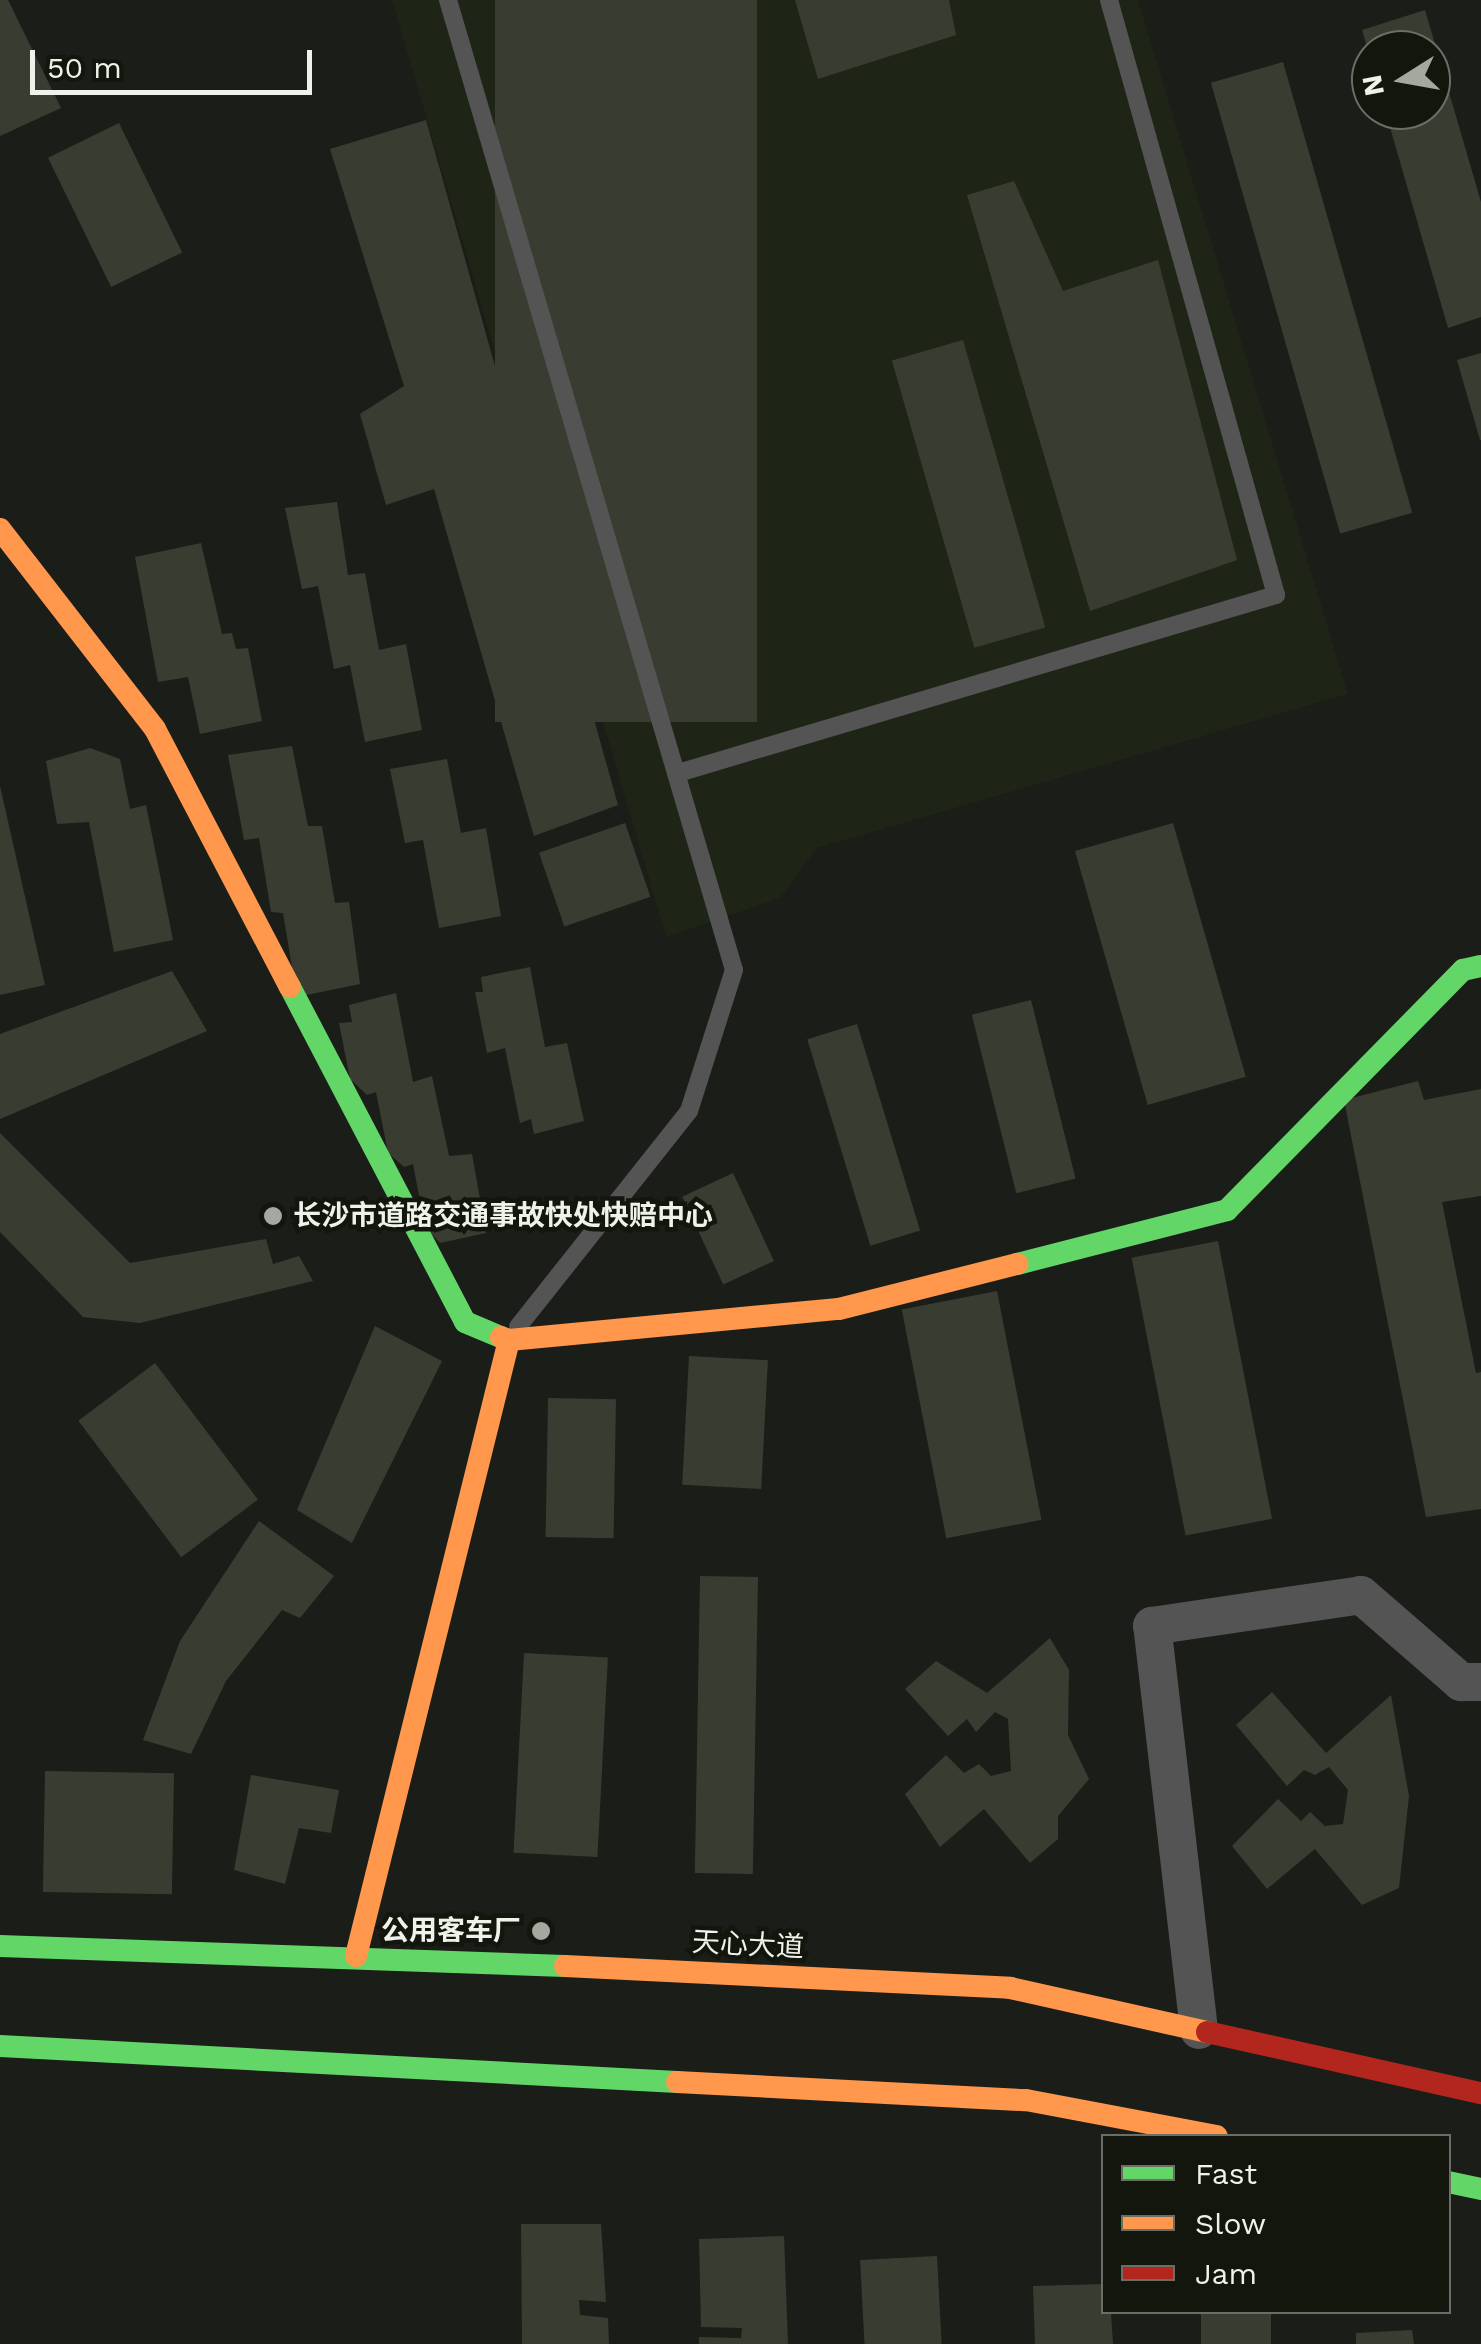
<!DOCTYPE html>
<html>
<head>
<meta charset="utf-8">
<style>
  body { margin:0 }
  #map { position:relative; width:1481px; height:2344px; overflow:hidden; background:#1b1d18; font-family:"Work Sans","Noto Sans SC",sans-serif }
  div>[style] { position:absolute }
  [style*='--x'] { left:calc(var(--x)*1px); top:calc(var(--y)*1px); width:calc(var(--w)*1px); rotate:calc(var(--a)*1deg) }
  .built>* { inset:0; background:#1e2416 }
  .building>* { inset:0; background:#393d31; transform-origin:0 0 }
  .lane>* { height:18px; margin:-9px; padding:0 9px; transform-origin:9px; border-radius:9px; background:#545454 }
  .street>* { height:38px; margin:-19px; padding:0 19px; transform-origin:19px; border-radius:19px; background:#545454 }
  .fast>* { height:22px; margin:-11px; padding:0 11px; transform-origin:11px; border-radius:11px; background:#63d668 }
  .slow>* { height:22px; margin:-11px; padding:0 11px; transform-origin:11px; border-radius:11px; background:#ff974d }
  .jam>* { height:22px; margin:-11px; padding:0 11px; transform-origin:11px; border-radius:11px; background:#b3261e }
  .dots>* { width:28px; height:28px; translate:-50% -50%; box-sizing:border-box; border:5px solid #12160d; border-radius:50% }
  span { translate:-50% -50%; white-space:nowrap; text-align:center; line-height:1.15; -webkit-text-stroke:9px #12160d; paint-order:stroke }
  .poi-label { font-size:28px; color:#eff2eb; font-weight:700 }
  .left { translate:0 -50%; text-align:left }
  .right { translate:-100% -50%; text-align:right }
  .street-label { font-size:28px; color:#eff2eb }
  .legend { position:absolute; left:1101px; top:2134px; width:350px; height:180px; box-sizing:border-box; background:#12160d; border:2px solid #6a6e66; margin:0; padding:12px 18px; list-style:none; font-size:30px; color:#eff2eb }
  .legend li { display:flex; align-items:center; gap:20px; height:50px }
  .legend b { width:50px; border:2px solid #6a6e66 }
  .north { position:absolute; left:1351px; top:30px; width:100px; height:100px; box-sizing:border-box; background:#12160d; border:2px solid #6a6e66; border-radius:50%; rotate:259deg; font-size:28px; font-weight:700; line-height:40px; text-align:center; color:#eff2eb }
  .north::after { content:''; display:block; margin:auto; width:35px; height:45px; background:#a5a7a1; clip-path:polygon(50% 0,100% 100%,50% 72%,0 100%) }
  .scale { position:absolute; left:30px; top:50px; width:282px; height:45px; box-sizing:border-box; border:5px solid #eff2eb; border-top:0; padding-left:12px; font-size:30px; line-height:35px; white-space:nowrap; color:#eff2eb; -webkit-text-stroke:8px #12160d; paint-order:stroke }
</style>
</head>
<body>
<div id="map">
  <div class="built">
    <div style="clip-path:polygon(392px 0,1138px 0,1348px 694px,817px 848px,780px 898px,666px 937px)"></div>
  </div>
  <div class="building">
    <div style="clip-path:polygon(0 0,8px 0,61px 108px,0 136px)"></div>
    <div style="left:495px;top:0;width:262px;height:722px"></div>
    <div style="clip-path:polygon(795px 0,949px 0,956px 35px,818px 79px)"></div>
    <div style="clip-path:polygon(1425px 10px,1481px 202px,1481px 317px,1448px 328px,1385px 110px,1431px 110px,1431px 50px,1371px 50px,1370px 57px,1362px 30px)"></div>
    <div style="left:1283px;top:62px;width:469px;height:75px;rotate:74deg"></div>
    <div style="clip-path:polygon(426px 120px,618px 805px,534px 836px,434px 489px,386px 505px,360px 414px,404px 386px,330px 149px)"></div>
    <div style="left:119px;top:123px;width:144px;height:79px;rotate:64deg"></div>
    <div style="clip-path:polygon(1014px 181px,1063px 291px,1158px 260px,1237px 560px,1090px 611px,967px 195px)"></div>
    <div style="left:963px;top:340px;width:299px;height:74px;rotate:74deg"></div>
    <div style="clip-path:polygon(1481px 353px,1481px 440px,1480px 440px,1457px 360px)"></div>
    <div style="clip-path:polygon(337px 502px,348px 575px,365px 573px,379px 650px,406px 644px,422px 730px,365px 742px,350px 665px,334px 669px,318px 586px,302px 589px,285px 508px)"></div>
    <div style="clip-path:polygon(201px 543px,222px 634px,232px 633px,236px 649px,248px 648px,262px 721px,200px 734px,188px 677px,158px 682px,135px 557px)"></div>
    <div style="clip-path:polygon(292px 746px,308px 826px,322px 826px,335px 903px,349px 902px,360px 984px,297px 997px,283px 913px,271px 912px,259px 838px,244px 840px,228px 755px)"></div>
    <div style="clip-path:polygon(90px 748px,120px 759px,130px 809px,146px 805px,173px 940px,114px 952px,89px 822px,57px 824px,46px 761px)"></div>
    <div style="clip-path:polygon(447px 759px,461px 833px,486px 828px,501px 916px,439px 928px,423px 840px,405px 843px,390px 769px)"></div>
    <div style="clip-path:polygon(0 786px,45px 985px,0 995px)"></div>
    <div style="left:625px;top:823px;width:78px;height:91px;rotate:71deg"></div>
    <div style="left:1173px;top:823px;width:264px;height:102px;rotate:74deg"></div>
    <div style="clip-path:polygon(530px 967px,545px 1047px,567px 1043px,584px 1121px,534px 1134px,531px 1119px,520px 1123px,505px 1048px,487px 1053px,475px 992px,483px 992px,481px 977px)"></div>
    <div style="clip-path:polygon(172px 971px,207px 1031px,0 1119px,0 1034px)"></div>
    <div style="clip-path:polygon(396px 993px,413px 1082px,432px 1076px,449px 1156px,472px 1154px,486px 1233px,440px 1243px,425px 1227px,413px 1164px,404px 1167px,388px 1153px,376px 1092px,367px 1095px,350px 1079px,339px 1023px,352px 1022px,349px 1005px)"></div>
    <div style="left:1031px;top:1000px;width:184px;height:61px;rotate:76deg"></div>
    <div style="left:857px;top:1024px;width:216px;height:52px;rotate:73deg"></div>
    <div style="clip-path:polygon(1418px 1081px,1424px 1100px,1481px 1089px,1481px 1196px,1442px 1202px,1476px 1373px,1481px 1372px,1481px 1509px,1426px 1517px,1344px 1100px)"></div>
    <div style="clip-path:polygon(0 1133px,130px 1263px,266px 1239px,273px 1264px,299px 1256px,313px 1281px,140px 1323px,83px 1317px,0 1232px)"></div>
    <div style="left:733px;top:1173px;width:97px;height:56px;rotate:65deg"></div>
    <div style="left:1218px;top:1241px;width:283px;height:88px;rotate:79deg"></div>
    <div style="left:997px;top:1291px;width:233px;height:97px;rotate:79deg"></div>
    <div style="clip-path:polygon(375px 1326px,442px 1361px,352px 1543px,297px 1510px)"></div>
    <div style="left:689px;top:1356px;width:79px;height:129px;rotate:3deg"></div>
    <div style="left:155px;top:1363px;width:171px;height:96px;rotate:53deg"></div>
    <div style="left:548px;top:1398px;width:68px;height:139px;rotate:1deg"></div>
    <div style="clip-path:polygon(259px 1521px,334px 1576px,300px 1618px,282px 1610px,226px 1681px,191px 1754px,143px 1740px,180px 1641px)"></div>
    <div style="left:758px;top:1577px;width:297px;height:58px;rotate:91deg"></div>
    <div style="clip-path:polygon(1050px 1638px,1069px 1670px,1068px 1735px,1089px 1779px,1058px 1816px,1058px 1839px,1030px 1863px,984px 1809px,940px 1847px,905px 1794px,946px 1755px,964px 1773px,979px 1764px,991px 1776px,1011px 1771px,1008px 1719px,995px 1712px,976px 1732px,967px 1719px,948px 1736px,905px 1689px,936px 1661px,987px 1693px)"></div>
    <div style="left:524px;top:1653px;width:84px;height:200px;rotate:3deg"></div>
    <div style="clip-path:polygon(1272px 1692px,1326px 1753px,1391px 1695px,1409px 1796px,1399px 1888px,1362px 1905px,1315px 1849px,1267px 1889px,1232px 1846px,1278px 1799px,1301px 1821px,1310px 1812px,1325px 1826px,1343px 1824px,1348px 1790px,1329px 1767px,1315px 1775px,1304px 1770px,1287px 1786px,1236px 1725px)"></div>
    <div style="left:45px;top:1771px;width:129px;height:121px;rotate:1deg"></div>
    <div style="clip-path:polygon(251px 1775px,339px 1790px,331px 1833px,299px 1828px,285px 1884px,234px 1870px)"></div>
    <div style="clip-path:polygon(521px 2224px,601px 2224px,606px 2302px,579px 2300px,580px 2315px,608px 2318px,609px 2344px,522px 2344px)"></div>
    <div style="clip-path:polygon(784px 2236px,788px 2344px,699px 2344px,699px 2337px,741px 2338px,742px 2328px,701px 2327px,699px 2239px)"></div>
    <div style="left:937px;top:2256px;width:88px;height:77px;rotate:87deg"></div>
    <div style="clip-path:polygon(1104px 2284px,1104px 2312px,1111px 2312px,1113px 2344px,1035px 2344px,1033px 2286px)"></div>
    <div style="left:1201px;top:2312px;width:70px;height:32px"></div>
    <div style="clip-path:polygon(1412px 2330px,1414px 2344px,1356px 2344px,1356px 2333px)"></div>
  </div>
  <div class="lane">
    <div style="--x:448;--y:0;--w:1011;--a:73.57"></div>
    <div style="--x:734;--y:970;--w:148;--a:107.7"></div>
    <div style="--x:689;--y:1111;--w:275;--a:128.4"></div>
    <div style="--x:678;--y:773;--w:624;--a:-16.58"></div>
    <div style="--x:1276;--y:595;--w:618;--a:-105.68"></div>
  </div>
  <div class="street">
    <div style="--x:1199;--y:2030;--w:407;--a:-96.6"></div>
    <div style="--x:1152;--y:1626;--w:211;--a:-8.4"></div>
    <div style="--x:1361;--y:1595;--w:133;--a:41"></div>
    <div style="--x:1461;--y:1682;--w:20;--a:0"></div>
  </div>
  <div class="fast">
    <div style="--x:290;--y:987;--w:378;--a:62.4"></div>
    <div style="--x:465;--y:1322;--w:39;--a:23"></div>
    <div style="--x:1017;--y:1264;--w:217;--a:-14.4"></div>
    <div style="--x:1227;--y:1210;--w:337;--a:-45.5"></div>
    <div style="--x:1463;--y:970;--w:18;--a:-13"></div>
    <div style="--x:0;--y:1946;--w:565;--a:2.03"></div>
    <div style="--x:0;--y:2046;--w:678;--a:3.04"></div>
    <div style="--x:1448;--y:2182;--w:34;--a:12"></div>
  </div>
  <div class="slow">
    <div style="--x:0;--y:529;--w:253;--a:52.2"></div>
    <div style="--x:155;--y:729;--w:291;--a:62.4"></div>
    <div style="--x:501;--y:1337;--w:9;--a:21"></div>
    <div style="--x:509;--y:1340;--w:331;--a:-5.4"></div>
    <div style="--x:839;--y:1309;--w:184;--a:-14.2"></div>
    <div style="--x:356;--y:1956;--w:635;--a:-76.05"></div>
    <div style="--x:565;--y:1966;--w:446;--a:2.8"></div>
    <div style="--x:1010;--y:1988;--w:202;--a:12.6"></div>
    <div style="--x:677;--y:2082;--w:349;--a:3"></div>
    <div style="--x:1026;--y:2100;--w:194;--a:10.7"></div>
  </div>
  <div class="jam">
    <div style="--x:1207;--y:2032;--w:281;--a:12.6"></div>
  </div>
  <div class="dots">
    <div style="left:273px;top:1216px;background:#a5a7a1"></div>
    <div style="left:541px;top:1931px;background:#a5a7a1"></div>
  </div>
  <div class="poi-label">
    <span class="left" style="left:293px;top:1216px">长沙市道路交通事故快处快赔中心</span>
    <span class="right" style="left:521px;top:1931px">公用客车厂</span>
  </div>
  <div class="street-label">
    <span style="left:748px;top:1945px;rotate:3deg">天心大道</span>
  </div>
  <ul class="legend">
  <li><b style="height:12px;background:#63d668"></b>Fast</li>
  <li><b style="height:12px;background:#ff974d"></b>Slow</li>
  <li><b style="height:12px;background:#b3261e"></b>Jam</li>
  </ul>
  <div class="north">N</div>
  <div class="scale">50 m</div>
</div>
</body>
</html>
